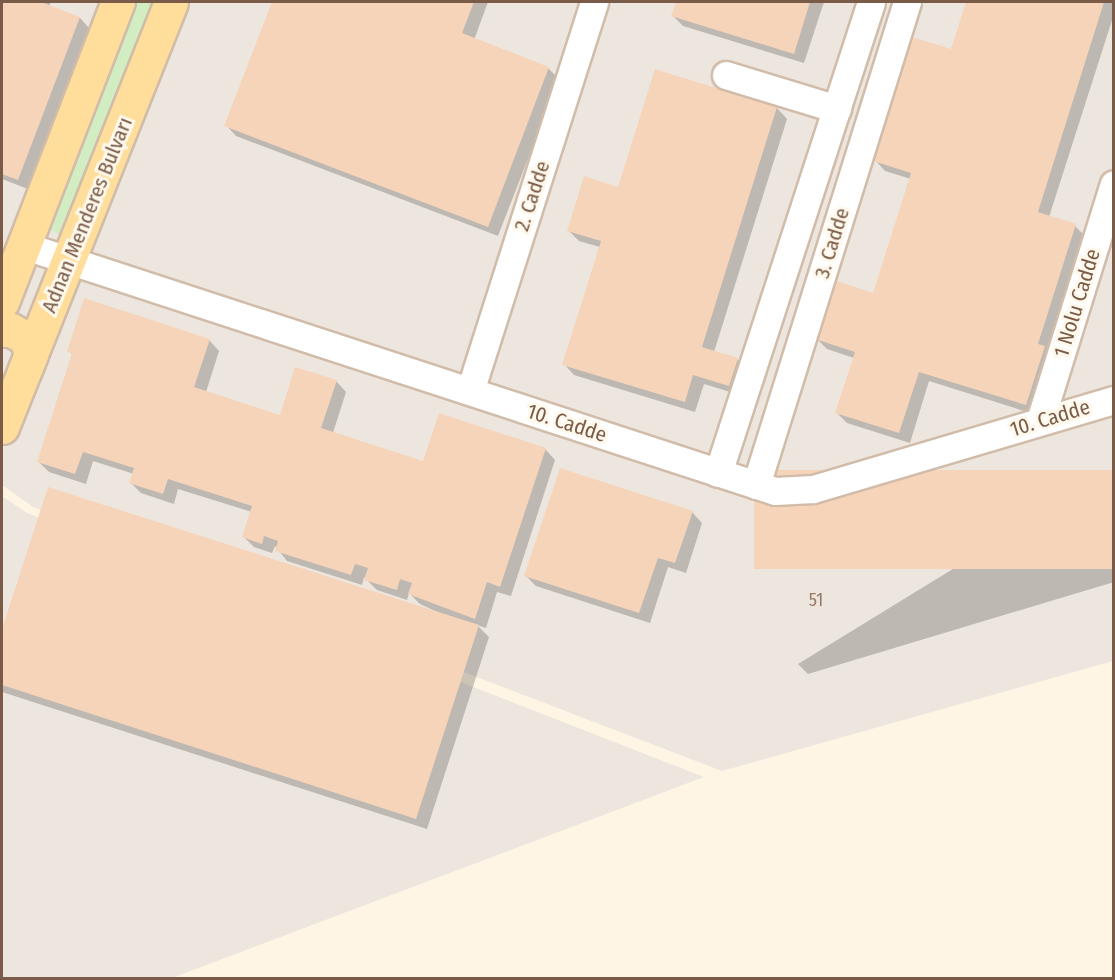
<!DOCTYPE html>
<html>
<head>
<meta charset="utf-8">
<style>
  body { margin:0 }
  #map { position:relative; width:1115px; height:980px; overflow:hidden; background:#fef5e4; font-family:"Fira Sans Condensed",sans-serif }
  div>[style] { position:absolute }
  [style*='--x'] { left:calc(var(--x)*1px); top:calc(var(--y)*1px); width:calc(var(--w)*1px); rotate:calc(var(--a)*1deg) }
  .industrial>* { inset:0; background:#ede6df }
  .green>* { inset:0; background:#d1edc1 }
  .shadow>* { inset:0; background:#0003 }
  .building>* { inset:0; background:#f6d4b9; transform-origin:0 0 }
  .roads { filter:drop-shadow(2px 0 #d1bca9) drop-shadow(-2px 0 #d1bca9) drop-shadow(0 2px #d1bca9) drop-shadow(0 -2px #d1bca9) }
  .minor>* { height:27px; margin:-13.5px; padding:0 13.5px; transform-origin:13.5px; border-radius:13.5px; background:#fff }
  .major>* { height:33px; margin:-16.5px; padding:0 16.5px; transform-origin:16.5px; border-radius:16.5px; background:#ffdd9a }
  span { translate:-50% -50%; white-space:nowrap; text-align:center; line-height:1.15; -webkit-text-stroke:6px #fff8ec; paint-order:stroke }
  .number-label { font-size:18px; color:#987964 }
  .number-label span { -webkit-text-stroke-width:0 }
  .street-label { font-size:21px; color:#795b47 }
  .frame { position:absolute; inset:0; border:3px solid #795b47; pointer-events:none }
</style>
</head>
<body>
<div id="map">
  <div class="industrial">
    <div style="clip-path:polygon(2px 2px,1113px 2px,1113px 661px,722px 771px,33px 507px,2px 485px)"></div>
    <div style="clip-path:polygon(2px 496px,27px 513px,704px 777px,172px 978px,2px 978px)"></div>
  </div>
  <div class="green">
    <div style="clip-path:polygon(138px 2px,154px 2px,62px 235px,50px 230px)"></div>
  </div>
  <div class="shadow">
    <div style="clip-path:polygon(2px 2px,51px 2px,49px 6px,80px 18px,90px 29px,28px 189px,2px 179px)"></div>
    <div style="clip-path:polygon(273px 2px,488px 2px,474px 40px,548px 68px,559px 79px,498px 236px,236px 136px,226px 125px)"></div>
    <div style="clip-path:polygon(677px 2px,824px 2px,804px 63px,683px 26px,673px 16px)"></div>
    <div style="clip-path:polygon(967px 2px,1114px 2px,1114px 14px,1049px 217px,1075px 226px,1085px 236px,1037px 415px,929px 381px,910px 443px,847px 423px,837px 413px,854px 358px,827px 349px,817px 339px,874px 295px,911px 179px,885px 171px,875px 160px,952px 51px)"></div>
    <div style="clip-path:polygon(777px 108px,787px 119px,714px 352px,737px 359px,747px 370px,740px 395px,704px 384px,695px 412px,574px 375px,564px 364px,600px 247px,579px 241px,568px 230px,619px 189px)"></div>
    <div style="clip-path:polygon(209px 340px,219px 351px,206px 392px,281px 416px,336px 381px,346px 392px,333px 433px,424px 463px,545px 449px,555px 460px,511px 596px,497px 592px,486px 628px,477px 625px,489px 637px,427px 829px,2px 692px,2px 634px,49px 488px,444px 615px,420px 604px,409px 593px,407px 600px,377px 590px,364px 577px,362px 585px,287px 561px,275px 546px,272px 553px,254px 547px,244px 537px,252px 512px,178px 489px,174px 504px,141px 493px,131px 483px,134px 474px,93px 461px,86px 484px,49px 472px,38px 461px,73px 355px,69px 351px)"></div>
    <div style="clip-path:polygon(1114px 470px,1114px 582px,808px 674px,798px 664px)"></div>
    <div style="clip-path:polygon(692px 512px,702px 523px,686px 573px,668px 567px,650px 623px,536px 586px,526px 576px)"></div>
  </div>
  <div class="building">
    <div style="clip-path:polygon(2px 2px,41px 2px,80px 17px,18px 180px,2px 174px)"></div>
    <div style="clip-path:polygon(272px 2px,474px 2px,462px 33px,549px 67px,488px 227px,224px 126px)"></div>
    <div style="clip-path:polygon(676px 2px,810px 2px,794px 54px,671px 16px)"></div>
    <div style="clip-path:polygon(966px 2px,1104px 2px,1038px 212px,1076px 224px,1038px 344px,1045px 346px,1026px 405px,919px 372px,899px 433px,835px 413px,855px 352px,815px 339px,834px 280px,873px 293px,911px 173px,873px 161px,912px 37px,951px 49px)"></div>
    <div style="clip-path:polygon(655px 69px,777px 107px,702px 347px,738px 358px,729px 386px,693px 375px,685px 402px,562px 365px,601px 241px,567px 231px,584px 176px,618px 187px)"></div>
    <div style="clip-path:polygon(84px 298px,210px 339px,194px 387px,280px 415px,295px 367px,337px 380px,321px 428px,423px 461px,439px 413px,546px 448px,500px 587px,487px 582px,475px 619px,408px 594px,412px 583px,400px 579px,397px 590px,364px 580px,368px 568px,355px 564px,351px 575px,275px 551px,278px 541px,264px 536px,262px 544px,242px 537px,252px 506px,168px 479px,163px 494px,129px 483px,134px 468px,83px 452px,75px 474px,37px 462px,72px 353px,67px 352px)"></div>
    <div style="clip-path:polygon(560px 468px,693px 511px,675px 563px,658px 558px,639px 613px,524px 576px)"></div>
    <div style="left:1114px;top:470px;width:99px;height:360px;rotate:90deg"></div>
    <div style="clip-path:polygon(48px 487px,479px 625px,416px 819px,2px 685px,2px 629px)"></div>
  </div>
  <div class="roads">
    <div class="minor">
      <div style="--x:726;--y:75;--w:116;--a:17"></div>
      <div style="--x:25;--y:246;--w:789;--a:18.09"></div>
      <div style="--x:775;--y:491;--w:38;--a:-3"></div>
      <div style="--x:813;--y:489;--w:314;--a:-16.5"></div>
      <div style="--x:470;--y:391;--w:408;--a:-72.3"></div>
      <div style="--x:1040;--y:421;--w:248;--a:-72.7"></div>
      <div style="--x:718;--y:473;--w:495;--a:-72"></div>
      <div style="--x:756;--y:485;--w:506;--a:-72.64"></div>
    </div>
    <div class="major">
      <div style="--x:2;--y:302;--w:322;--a:-68.9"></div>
      <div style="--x:2;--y:330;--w:9;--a:0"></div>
      <div style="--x:11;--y:330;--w:17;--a:28"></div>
      <div style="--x:26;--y:338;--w:17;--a:73"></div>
      <div style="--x:31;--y:354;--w:17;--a:111"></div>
      <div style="--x:2;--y:427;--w:457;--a:-68.3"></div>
    </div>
  </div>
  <div class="number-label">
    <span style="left:816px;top:600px">51</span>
  </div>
  <div class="street-label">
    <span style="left:532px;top:196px;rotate:-72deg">2. Cadde</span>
    <span style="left:87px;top:215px;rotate:-68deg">Adnan Menderes Bulvarı</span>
    <span style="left:832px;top:243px;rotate:-73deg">3. Cadde</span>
    <span style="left:1077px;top:303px;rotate:-73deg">1 Nolu Cadde</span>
    <span style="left:1050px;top:418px;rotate:-17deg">10. Cadde</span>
    <span style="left:567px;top:423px;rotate:18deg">10. Cadde</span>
  </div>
  <div class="frame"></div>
</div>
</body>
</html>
